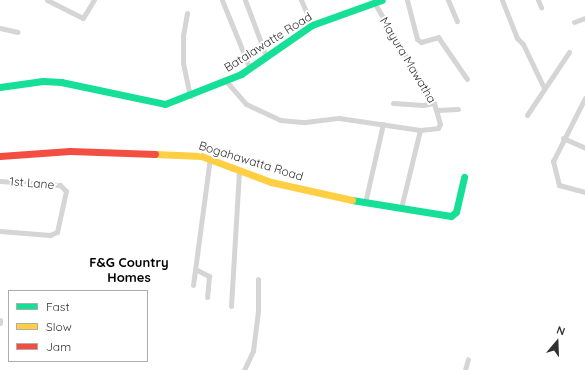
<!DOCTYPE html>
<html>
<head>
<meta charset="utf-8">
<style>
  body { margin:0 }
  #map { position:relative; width:585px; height:370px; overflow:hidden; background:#fff; font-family:Quicksand,sans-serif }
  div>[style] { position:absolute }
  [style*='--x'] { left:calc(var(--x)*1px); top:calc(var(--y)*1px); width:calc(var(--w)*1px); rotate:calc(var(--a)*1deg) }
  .street>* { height:5px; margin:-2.5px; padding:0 2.5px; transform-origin:2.5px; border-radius:2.5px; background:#d5d5d5 }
  .fast>* { height:7px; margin:-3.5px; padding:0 3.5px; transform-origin:3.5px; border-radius:3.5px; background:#16e098 }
  .slow>* { height:7px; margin:-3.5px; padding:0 3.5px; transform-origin:3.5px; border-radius:3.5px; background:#ffcf43 }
  .jam>* { height:7px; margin:-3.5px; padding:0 3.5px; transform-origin:3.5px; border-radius:3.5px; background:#f24e42 }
  span { translate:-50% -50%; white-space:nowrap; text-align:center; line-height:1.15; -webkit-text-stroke:4px #fff; paint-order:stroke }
  .street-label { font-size:12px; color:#313131 }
  .neighbourhood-label { font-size:13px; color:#000; font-weight:700 }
  .legend { position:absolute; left:8px; top:290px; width:140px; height:72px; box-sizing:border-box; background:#fff; border:1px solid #adadad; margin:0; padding:5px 7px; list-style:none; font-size:12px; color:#313131 }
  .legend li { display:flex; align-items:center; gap:8px; height:20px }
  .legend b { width:20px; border:1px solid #adadad }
  .north { position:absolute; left:537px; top:322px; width:40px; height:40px; -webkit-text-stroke:3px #fff; paint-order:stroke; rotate:19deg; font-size:11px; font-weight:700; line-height:16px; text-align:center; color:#313131 }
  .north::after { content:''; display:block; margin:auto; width:14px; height:18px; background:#313131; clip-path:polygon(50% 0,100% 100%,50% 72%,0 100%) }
</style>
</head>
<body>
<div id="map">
  <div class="street">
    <div style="--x:47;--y:0;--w:40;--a:26.6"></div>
    <div style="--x:83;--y:18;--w:21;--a:-59"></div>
    <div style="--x:222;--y:0;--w:74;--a:67.9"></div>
    <div style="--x:245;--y:0;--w:60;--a:69.4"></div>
    <div style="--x:301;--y:0;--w:27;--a:66"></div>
    <div style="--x:407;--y:0;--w:40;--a:75.6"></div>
    <div style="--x:417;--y:39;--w:5;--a:37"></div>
    <div style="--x:421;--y:42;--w:18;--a:-16"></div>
    <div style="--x:438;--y:37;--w:51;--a:55.4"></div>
    <div style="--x:448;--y:0;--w:23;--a:67"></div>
    <div style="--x:502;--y:0;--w:41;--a:68.5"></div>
    <div style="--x:517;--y:38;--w:8;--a:45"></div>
    <div style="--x:523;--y:44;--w:49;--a:64.5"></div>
    <div style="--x:538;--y:0;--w:8;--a:67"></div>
    <div style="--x:187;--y:13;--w:23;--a:100"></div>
    <div style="--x:183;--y:36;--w:27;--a:90"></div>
    <div style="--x:183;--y:63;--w:34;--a:78"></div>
    <div style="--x:574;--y:22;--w:12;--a:-20"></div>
    <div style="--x:0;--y:28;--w:18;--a:13"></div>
    <div style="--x:226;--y:81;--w:30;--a:49"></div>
    <div style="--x:246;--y:104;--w:38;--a:25"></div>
    <div style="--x:280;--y:120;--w:25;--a:5"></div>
    <div style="--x:305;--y:122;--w:34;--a:-7"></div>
    <div style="--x:339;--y:118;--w:82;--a:8.4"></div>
    <div style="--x:420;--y:130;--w:18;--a:-6"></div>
    <div style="--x:438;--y:128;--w:4;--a:-63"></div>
    <div style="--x:440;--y:124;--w:22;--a:-106"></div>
    <div style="--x:434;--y:103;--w:115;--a:-120.8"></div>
    <div style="--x:585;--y:98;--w:71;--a:116.9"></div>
    <div style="--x:553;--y:161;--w:25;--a:76"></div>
    <div style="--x:559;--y:185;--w:27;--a:15"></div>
    <div style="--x:393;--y:103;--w:30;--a:4"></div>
    <div style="--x:423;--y:105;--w:11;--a:-10"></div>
    <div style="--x:437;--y:110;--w:21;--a:-3"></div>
    <div style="--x:527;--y:115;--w:76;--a:-56.3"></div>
    <div style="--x:563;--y:138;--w:24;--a:24"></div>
    <div style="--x:0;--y:181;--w:60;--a:3.8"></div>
    <div style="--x:60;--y:185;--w:8;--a:45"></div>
    <div style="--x:66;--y:191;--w:42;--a:102.4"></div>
    <div style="--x:57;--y:232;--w:8;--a:157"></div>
    <div style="--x:50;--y:235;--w:50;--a:-175.4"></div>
    <div style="--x:365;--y:203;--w:81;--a:-77.2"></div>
    <div style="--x:401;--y:208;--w:80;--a:-76.3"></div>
    <div style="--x:195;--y:269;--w:16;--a:27"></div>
    <div style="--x:209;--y:276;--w:21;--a:95"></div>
    <div style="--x:193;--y:285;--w:128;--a:-82.4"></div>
    <div style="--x:231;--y:306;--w:136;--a:-86.6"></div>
    <div style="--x:0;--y:320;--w:3;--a:90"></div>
    <div style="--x:244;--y:370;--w:21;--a:-65"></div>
    <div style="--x:253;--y:351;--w:40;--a:-82.9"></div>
    <div style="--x:258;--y:311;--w:32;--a:-90"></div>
    <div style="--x:465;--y:370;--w:11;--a:-75"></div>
  </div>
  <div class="fast">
    <div style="--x:0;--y:87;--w:43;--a:-7.9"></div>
    <div style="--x:43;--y:81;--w:18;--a:3"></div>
    <div style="--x:61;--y:82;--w:106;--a:11.9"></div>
    <div style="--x:165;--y:104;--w:82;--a:-21.5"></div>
    <div style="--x:241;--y:74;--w:86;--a:-34.6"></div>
    <div style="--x:312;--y:25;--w:74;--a:-19.7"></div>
    <div style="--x:352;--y:200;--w:100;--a:9.2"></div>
    <div style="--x:451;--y:216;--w:6;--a:-39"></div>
    <div style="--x:456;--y:212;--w:36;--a:-77"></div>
  </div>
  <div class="slow">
    <div style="--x:155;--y:154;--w:46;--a:2.5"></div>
    <div style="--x:201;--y:156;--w:75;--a:20.4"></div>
    <div style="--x:271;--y:182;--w:83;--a:12.5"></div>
  </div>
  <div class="jam">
    <div style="--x:0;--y:156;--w:70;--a:-4.1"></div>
    <div style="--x:70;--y:151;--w:85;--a:2"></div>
  </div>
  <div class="street-label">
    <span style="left:268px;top:42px;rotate:-32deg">Batalawatte Road</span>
    <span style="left:408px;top:60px;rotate:59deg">Mayura Mawatha</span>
    <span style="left:251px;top:161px;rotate:17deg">Bogahawatta Road</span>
    <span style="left:32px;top:183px;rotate:5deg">1st Lane</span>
  </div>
  <div class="neighbourhood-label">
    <span style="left:129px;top:270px">F&amp;G Country<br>Homes</span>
  </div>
  <ul class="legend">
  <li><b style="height:5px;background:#16e098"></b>Fast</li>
  <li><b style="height:5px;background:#ffcf43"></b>Slow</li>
  <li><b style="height:5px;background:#f24e42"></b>Jam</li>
  </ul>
  <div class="north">N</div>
</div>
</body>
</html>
